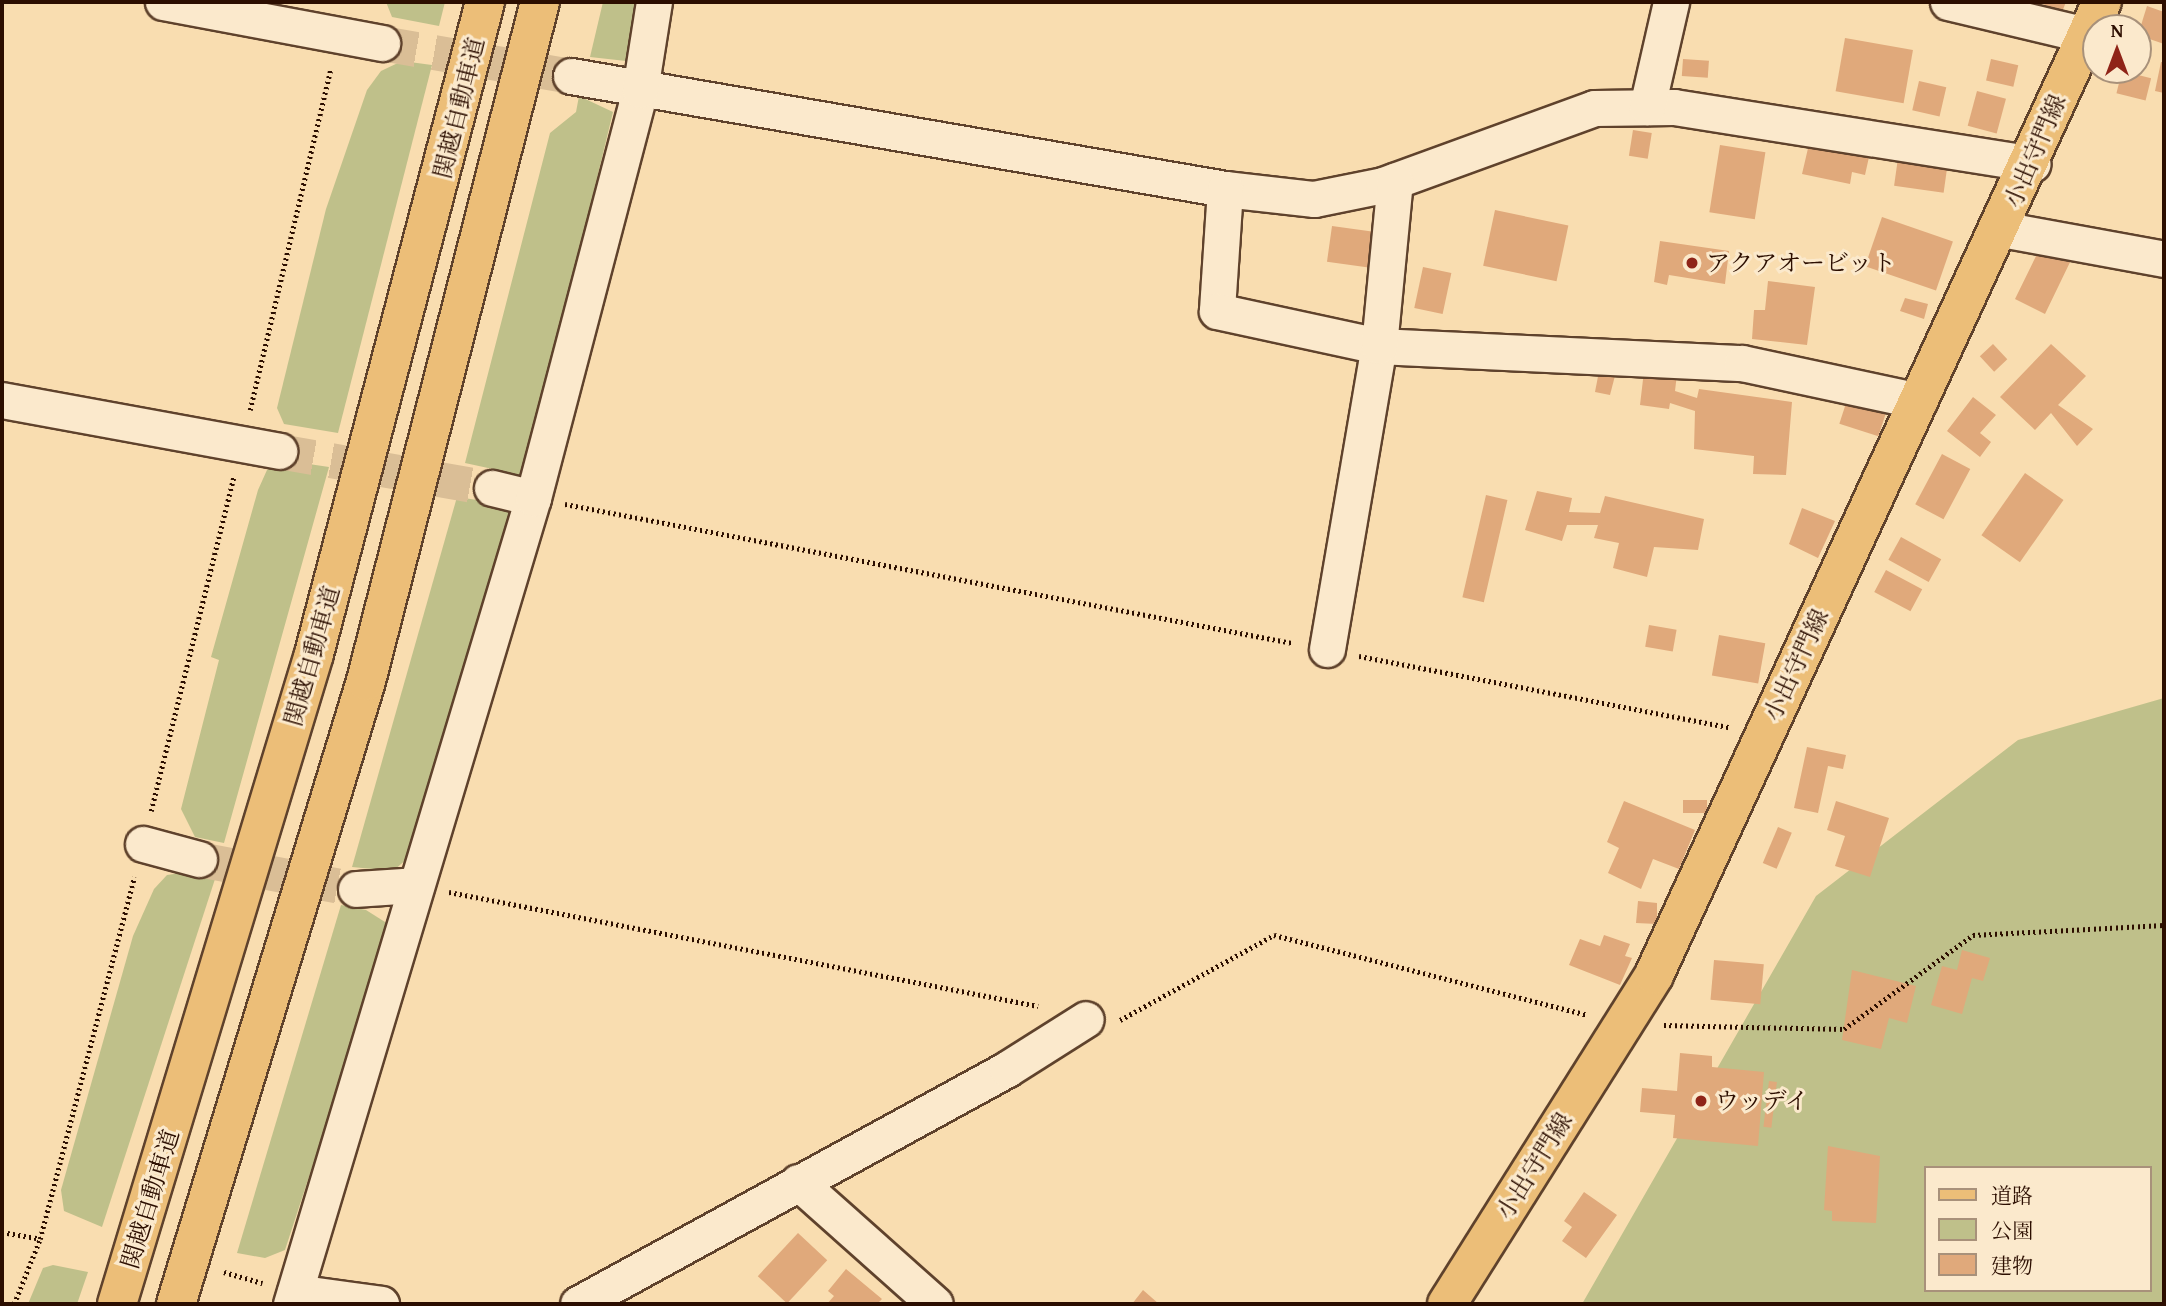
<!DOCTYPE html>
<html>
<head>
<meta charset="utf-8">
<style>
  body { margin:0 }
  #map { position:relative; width:2166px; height:1306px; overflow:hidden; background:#f9ddb0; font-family:"Gentium Book Plus","Noto Serif JP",serif }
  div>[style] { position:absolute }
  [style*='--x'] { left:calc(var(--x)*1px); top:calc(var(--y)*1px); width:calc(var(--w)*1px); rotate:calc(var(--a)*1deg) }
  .green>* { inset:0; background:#bfc08a }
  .building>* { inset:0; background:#e0a97b; transform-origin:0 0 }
  .minor-tunnel>* { height:35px; margin-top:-17.5px; transform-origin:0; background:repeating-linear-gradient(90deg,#dabe96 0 35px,transparent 0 53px) }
  .path>* { height:4.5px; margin-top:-2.25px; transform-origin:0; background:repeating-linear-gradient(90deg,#2c0e00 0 2px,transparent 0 5.5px) }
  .roads { filter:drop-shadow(2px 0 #5f422c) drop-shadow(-2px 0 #5f422c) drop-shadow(0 2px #5f422c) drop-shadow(0 -2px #5f422c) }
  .minor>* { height:35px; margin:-17.5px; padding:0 17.5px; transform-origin:17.5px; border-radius:17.5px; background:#fbe9cc }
  .major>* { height:38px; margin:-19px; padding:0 19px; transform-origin:19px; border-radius:19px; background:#ecbe78 }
  .highway>* { height:38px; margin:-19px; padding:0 19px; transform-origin:19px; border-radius:19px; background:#ecbe78 }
  .dots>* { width:19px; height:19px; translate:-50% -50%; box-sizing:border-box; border:4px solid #fbe9cc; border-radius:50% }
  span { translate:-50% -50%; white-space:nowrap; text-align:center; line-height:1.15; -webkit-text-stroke:6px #fbe9cc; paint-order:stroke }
  .street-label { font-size:24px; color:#2c0e00 }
  .poi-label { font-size:24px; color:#2c0e00 }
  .left { translate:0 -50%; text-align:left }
  .frame { position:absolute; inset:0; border:4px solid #2c0e00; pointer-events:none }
  .legend { position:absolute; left:1924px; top:1166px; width:228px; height:126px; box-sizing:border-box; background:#fbe9cc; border:2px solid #a8917a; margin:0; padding:9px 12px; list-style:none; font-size:21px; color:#2c0e00 }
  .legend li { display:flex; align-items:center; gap:14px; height:35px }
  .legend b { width:35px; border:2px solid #a8917a }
  .north { position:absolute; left:2082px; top:14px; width:70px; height:70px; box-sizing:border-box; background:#fbe9cc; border:2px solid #a8917a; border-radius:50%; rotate:0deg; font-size:19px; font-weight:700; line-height:28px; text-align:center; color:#2c0e00 }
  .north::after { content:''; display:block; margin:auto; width:24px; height:32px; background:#8f2418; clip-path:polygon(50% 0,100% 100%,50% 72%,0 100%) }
</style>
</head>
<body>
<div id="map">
  <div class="green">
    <div style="clip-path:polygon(386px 2px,445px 2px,439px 26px,392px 17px)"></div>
    <div style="clip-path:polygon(603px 2px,639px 2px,626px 61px,590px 57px)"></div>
    <div style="clip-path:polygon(402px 61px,432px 65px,338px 433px,284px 424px,277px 408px,326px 209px,367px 90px,381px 71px)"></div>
    <div style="clip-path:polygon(579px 96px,613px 112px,525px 476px,465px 463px,550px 133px,576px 112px)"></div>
    <div style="clip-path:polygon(282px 460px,329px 467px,224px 843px,195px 837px,181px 809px,219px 660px,211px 657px,258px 490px,267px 470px)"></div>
    <div style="clip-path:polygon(457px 497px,504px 504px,515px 514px,415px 852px,393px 871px,352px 867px)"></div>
    <div style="clip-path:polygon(evenodd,2164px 698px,2164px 1304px,1582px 1304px,1816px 896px,2018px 740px,2164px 698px,1926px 1168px,2150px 1168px,2150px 1290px,1926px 1290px,1926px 1168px)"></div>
    <div style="clip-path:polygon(181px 873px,215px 879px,102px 1227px,64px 1211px,61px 1190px,133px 936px,154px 889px,167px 875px)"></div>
    <div style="clip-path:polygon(341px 905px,366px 910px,385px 922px,388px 935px,285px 1250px,265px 1258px,237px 1253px)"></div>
    <div style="clip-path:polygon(53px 1265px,88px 1272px,77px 1304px,28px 1304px,43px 1268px)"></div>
  </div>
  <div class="building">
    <div style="clip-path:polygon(2038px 2px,2066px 2px,2062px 12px)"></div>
    <div style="clip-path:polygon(2147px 6px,2164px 12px,2164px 44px,2138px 35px)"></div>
    <div style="left:1845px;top:38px;width:69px;height:54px;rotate:10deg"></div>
    <div style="left:1683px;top:59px;width:26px;height:17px;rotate:4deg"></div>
    <div style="left:1991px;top:59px;width:28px;height:22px;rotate:13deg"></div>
    <div style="clip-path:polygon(2161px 62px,2164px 62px,2164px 93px,2155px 91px)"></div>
    <div style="left:2122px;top:71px;width:30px;height:23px;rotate:14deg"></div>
    <div style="left:1919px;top:81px;width:28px;height:30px;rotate:13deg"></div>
    <div style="left:1977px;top:91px;width:30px;height:36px;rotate:15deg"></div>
    <div style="left:1633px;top:130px;width:19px;height:26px;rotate:9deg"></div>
    <div style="clip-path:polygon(1809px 144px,1871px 148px,1865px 175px,1852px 172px,1850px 184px,1802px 174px)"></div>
    <div style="left:1720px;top:145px;width:46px;height:68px;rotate:9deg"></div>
    <div style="left:1898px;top:158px;width:50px;height:28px;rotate:8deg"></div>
    <div style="left:1495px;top:210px;width:75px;height:57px;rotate:12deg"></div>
    <div style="left:1882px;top:217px;width:75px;height:52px;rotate:19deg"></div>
    <div style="left:1332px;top:226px;width:42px;height:36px;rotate:8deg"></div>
    <div style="clip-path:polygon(1660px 241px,1729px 251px,1725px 284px,1669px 275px,1667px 285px,1654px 282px)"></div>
    <div style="clip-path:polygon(2052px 246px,2073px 256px,2045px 314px,2015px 299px,2038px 252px,2047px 256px)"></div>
    <div style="left:1423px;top:267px;width:29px;height:42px;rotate:12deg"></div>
    <div style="clip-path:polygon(1768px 281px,1815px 287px,1807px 345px,1752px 339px,1754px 310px,1765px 310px)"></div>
    <div style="clip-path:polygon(1905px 298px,1928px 304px,1924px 319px,1900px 311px)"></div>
    <div style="left:1993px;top:344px;width:21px;height:18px;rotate:47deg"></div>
    <div style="clip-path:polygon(2051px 344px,2086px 376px,2058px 405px,2093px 429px,2077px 446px,2051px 413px,2035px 430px,2000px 397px)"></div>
    <div style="clip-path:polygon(1600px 366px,1617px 368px,1610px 395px,1595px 392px)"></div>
    <div style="clip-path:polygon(1644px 371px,1677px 374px,1675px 391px,1697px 398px,1699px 389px,1792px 402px,1786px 475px,1753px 474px,1754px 456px,1694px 449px,1695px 411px,1670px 403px,1669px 409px,1640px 405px)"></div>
    <div style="left:1848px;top:397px;width:41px;height:28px;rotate:18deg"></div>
    <div style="clip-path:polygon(1973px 397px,1996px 415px,1980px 433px,1991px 442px,1980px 457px,1947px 431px)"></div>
    <div style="left:1942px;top:454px;width:32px;height:57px;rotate:28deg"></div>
    <div style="left:2025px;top:473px;width:47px;height:76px;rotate:35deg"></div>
    <div style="clip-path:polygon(1537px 491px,1572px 498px,1569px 512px,1600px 513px,1605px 496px,1704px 519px,1698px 550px,1654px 547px,1647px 577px,1613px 568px,1619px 543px,1594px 538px,1598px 525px,1567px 525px,1562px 541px,1525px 530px)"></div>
    <div style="left:1486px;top:495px;width:22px;height:105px;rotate:13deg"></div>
    <div style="clip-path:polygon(1802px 508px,1835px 521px,1818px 558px,1789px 544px)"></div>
    <div style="left:1901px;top:537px;width:46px;height:26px;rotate:29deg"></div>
    <div style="left:1886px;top:570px;width:41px;height:25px;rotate:28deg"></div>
    <div style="left:1649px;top:625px;width:28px;height:22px;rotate:10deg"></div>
    <div style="left:1719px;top:635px;width:47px;height:41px;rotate:10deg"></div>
    <div style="clip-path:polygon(1807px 747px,1846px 755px,1843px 769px,1828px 766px,1818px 813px,1794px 808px)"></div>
    <div style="left:1683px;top:800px;width:24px;height:13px"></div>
    <div style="clip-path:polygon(1624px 801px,1695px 830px,1679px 869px,1653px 859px,1641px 889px,1608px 873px,1619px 848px,1607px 842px)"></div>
    <div style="clip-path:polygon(1836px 801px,1889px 818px,1870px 877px,1835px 866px,1845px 836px,1827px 830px)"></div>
    <div style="left:1778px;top:827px;width:15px;height:39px;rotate:23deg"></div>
    <div style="clip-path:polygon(1638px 901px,1657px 903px,1657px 924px,1636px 923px)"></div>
    <div style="clip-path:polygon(1604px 935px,1630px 944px,1625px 956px,1632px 958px,1620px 985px,1569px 965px,1580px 939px,1600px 946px)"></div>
    <div style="clip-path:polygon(1962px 950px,1990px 958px,1983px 981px,1972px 978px,1962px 1014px,1931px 1005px,1942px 966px,1957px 970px)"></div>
    <div style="left:1714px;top:960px;width:50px;height:40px;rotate:5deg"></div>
    <div style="clip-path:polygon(1852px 970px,1916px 986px,1907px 1023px,1889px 1018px,1881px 1049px,1842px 1040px)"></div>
    <div style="clip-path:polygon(1680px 1053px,1712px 1056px,1712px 1067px,1764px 1072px,1758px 1146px,1673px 1138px,1675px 1115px,1640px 1112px,1642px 1088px,1677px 1091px)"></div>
    <div style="left:1769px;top:1081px;width:8px;height:46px;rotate:7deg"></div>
    <div style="clip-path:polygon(1828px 1146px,1880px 1156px,1876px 1223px,1832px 1221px,1832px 1211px,1824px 1210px)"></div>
    <div style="clip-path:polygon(1584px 1192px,1617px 1215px,1586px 1258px,1562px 1241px,1572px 1227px,1564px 1221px)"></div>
    <div style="left:798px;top:1233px;width:40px;height:59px;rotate:43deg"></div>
    <div style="clip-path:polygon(846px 1269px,882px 1299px,877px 1304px,827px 1304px,834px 1296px,828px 1291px)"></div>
    <div style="clip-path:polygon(1143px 1290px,1159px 1304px,1132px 1304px)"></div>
  </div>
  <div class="minor-tunnel">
    <div style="--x:382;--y:43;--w:192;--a:9.9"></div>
    <div style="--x:279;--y:451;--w:216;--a:9.9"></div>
    <div style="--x:199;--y:859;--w:160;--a:10.8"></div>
  </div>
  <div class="path">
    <div style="--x:250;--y:410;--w:351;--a:-76.7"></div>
    <div style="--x:565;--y:504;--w:740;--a:10.82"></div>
    <div style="--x:1359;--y:656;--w:377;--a:10.9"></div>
    <div style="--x:151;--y:811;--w:345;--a:-76.1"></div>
    <div style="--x:449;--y:892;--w:600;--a:10.95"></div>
    <div style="--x:1120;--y:1020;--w:176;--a:-28.9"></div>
    <div style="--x:1274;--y:935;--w:323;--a:14.3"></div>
    <div style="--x:1664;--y:1025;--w:180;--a:1.3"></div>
    <div style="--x:1844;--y:1029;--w:160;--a:-36.1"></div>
    <div style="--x:1973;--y:935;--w:191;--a:-3"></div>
    <div style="--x:2;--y:1232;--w:39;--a:10"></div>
    <div style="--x:224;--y:1272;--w:40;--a:16"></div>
    <div style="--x:14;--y:1304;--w:70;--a:-68.2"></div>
    <div style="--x:40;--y:1239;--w:374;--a:-75.4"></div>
  </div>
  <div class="roads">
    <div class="minor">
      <div style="--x:163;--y:2;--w:223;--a:10.6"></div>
      <div style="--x:1948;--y:2;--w:142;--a:13.4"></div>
      <div style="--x:571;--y:76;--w:664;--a:9.8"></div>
      <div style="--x:1225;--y:189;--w:90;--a:6.4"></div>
      <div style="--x:1314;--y:199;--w:70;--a:-11.5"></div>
      <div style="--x:1383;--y:185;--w:225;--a:-20"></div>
      <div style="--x:1594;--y:108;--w:80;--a:-0.7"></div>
      <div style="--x:1674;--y:107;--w:363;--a:9"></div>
      <div style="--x:1647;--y:107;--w:108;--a:-77.1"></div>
      <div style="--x:1225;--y:189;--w:122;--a:93.8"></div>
      <div style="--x:1217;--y:311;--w:166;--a:12.2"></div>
      <div style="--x:1379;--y:346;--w:363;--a:2.7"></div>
      <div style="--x:1742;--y:363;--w:181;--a:12.1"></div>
      <div style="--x:2001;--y:229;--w:166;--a:10.4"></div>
      <div style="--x:2;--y:400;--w:282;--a:10.4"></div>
      <div style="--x:492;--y:488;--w:42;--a:13.7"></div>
      <div style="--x:1327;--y:649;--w:307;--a:-80.3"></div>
      <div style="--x:1379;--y:346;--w:166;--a:-84.5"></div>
      <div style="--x:143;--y:844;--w:58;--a:15"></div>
      <div style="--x:356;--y:889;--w:60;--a:-3.8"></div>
      <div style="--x:798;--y:1182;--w:183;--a:41.7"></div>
      <div style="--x:295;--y:1292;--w:87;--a:7.9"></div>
      <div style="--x:291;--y:1304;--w:842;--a:-73.29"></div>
      <div style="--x:533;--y:498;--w:422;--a:-75.3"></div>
      <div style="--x:640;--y:90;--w:89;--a:-81"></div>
      <div style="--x:578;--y:1304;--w:489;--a:-28.7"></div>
      <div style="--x:1007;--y:1069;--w:93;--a:-32.3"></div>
    </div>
    <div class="major">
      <div style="--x:1447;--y:1304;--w:389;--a:-57.8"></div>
      <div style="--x:1654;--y:975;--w:1071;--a:-65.28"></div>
    </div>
    <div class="highway">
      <div style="--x:117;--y:1304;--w:679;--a:-73.14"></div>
      <div style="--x:314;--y:654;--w:674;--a:-75.3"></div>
      <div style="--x:176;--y:1304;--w:651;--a:-73.04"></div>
      <div style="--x:366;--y:681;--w:701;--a:-75.63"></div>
    </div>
  </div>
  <div class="dots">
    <div style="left:1692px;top:263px;background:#8f2418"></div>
    <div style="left:1701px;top:1101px;background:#8f2418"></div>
  </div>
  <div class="street-label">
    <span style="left:459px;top:108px;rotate:-76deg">関越自動車道</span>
    <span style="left:2035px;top:151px;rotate:-67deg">小出守門線</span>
    <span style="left:312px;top:656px;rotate:-74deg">関越自動車道</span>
    <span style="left:1796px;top:665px;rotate:-65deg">小出守門線</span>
    <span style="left:1534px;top:1166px;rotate:-58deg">小出守門線</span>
    <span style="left:150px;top:1199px;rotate:-73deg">関越自動車道</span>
  </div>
  <div class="poi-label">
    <span class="left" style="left:1706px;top:263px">アクアオービット</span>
    <span class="left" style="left:1715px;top:1101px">ウッデイ</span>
  </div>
  <div class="frame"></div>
  <ul class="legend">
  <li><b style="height:9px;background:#ecbe78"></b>道路</li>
  <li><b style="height:19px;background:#bfc08a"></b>公園</li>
  <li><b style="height:19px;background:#e0a97b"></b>建物</li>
  </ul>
  <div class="north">N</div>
</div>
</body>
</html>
